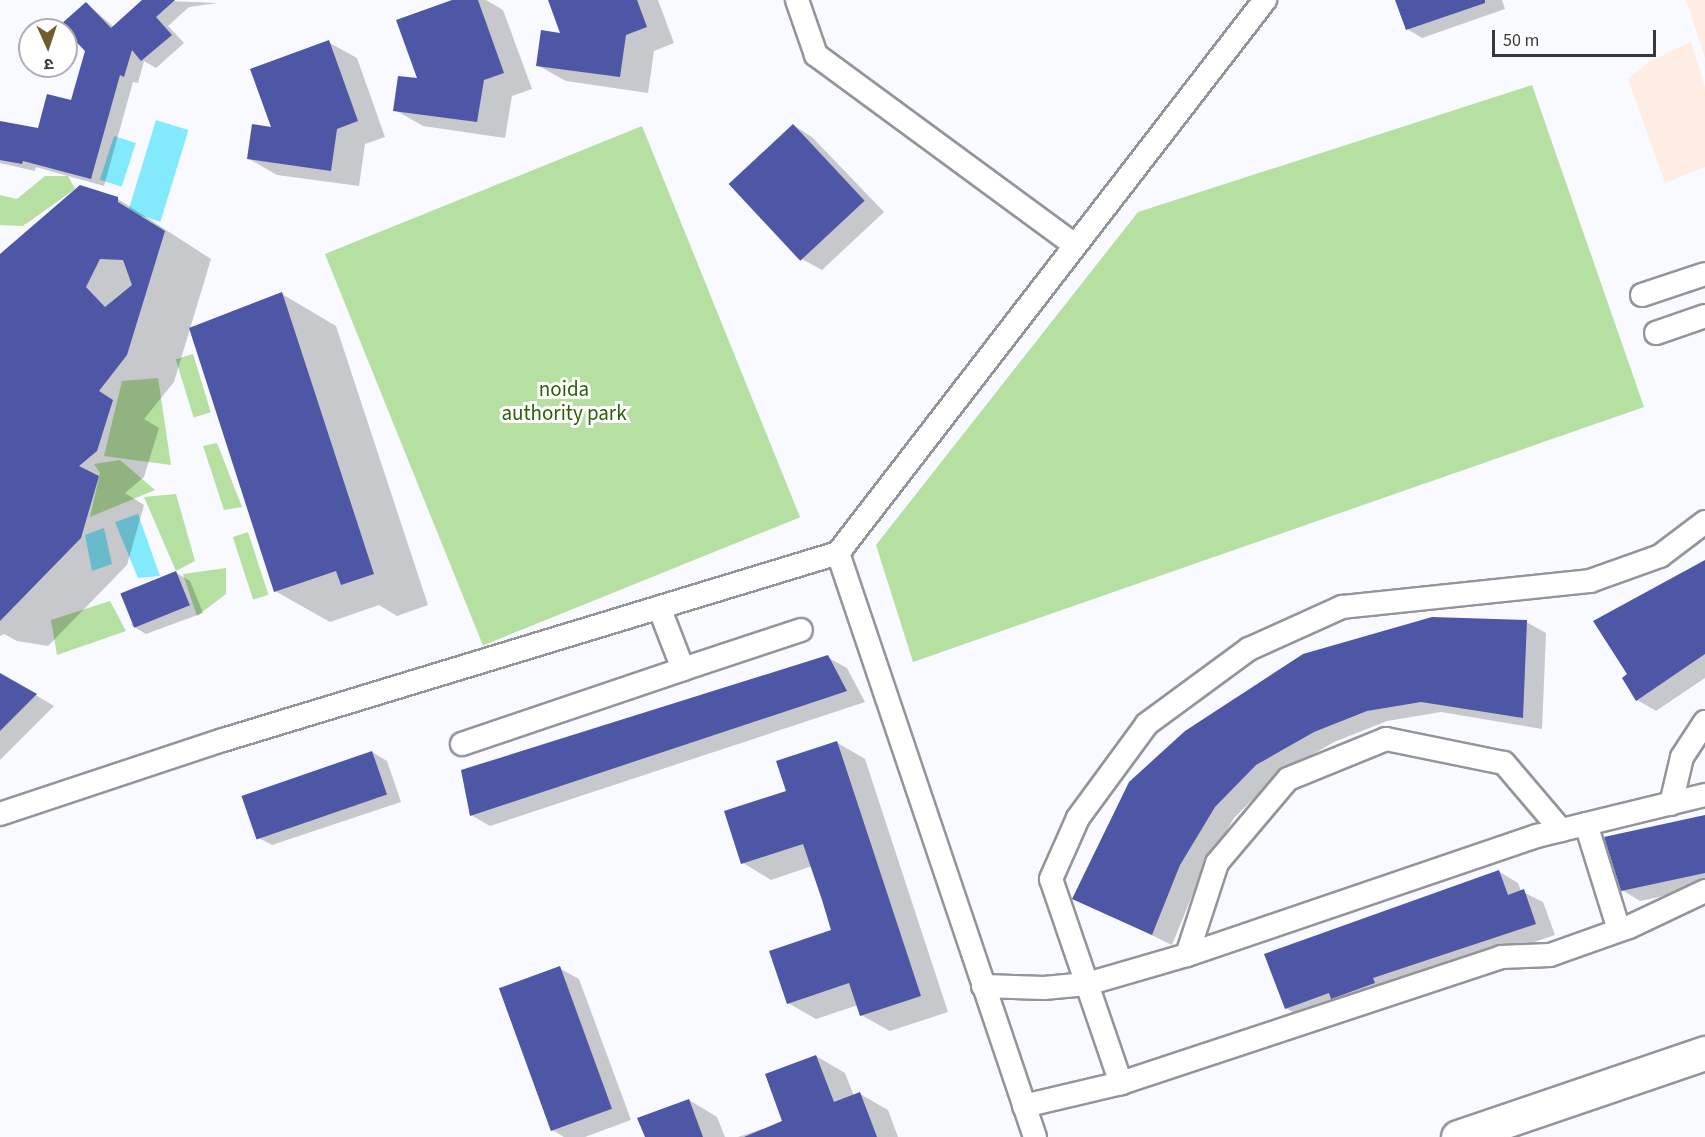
<!DOCTYPE html>
<html>
<head>
<meta charset="utf-8">
<style>
  body { margin:0 }
  #map { position:relative; width:1705px; height:1137px; overflow:hidden; background:#f8faff; font-family:"Source Sans 3","Noto Sans Devanagari",sans-serif }
  div>[style] { position:absolute }
  [style*='--x'] { left:calc(var(--x)*1px); top:calc(var(--y)*1px); width:calc(var(--w)*1px); rotate:calc(var(--a)*1deg) }
  .education>* { inset:0; background:#ffece3 }
  .green>* { inset:0; background:#b5e0a1; transform-origin:0 0 }
  .water>* { inset:0; background:#83eafe; transform-origin:0 0 }
  .shadow>* { inset:0; background:#0003 }
  .building>* { inset:0; background:#4d57a5; transform-origin:0 0 }
  .roads { filter:drop-shadow(2px 0 #93959c) drop-shadow(-2px 0 #93959c) drop-shadow(0 2px #93959c) drop-shadow(0 -2px #93959c) }
  .street>* { height:22px; margin:-11px; padding:0 11px; transform-origin:11px; border-radius:11px; background:#fff }
  .secondary>* { height:33px; margin:-16.5px; padding:0 16.5px; transform-origin:16.5px; border-radius:16.5px; background:#fff }
  span { translate:-50% -50%; white-space:nowrap; text-align:center; line-height:1.15; -webkit-text-stroke:6px #fff; paint-order:stroke }
  .park-label { font-size:21px; color:#2d5f09 }
  .north { position:absolute; left:18px; top:18px; width:60px; height:60px; box-sizing:border-box; background:#fff; border:2px solid #afafb1; border-radius:50%; rotate:177deg; font-size:16px; font-weight:700; line-height:24px; text-align:center; color:#37383b }
  .north::after { content:''; display:block; margin:auto; width:21px; height:27px; background:#735c2c; clip-path:polygon(50% 0,100% 100%,50% 72%,0 100%) }
  .scale { position:absolute; left:1492px; top:30px; width:164px; height:27px; box-sizing:border-box; border:3px solid #37383b; border-top:0; padding-left:8px; font-size:18px; line-height:21px; white-space:nowrap; color:#37383b; -webkit-text-stroke:4px #fff; paint-order:stroke }
</style>
</head>
<body>
<div id="map">
  <div class="education">
    <div style="clip-path:polygon(1686px 0,1705px 0,1705px 58px)"></div>
    <div style="clip-path:polygon(1691px 42px,1705px 88px,1705px 167px,1665px 183px,1628px 79px,1650px 61px)"></div>
  </div>
  <div class="green">
    <div style="clip-path:polygon(1532px 85px,1644px 407px,913px 662px,876px 545px,1138px 212px)"></div>
    <div style="left:642px;top:126px;width:422px;height:342px;rotate:68deg"></div>
    <div style="clip-path:polygon(45px 176px,68px 176px,75px 189px,23px 226px,0 225px,0 195px,17px 199px)"></div>
    <div style="left:193px;top:354px;width:61px;height:18px;rotate:73deg"></div>
    <div style="clip-path:polygon(158px 378px,171px 465px,104px 456px,122px 381px)"></div>
    <div style="clip-path:polygon(217px 443px,242px 507px,224px 510px,203px 446px)"></div>
    <div style="clip-path:polygon(120px 460px,155px 490px,90px 517px,100px 473px,94px 464px)"></div>
    <div style="clip-path:polygon(176px 494px,195px 561px,176px 571px,144px 497px)"></div>
    <div style="left:248px;top:532px;width:66px;height:16px;rotate:72deg"></div>
    <div style="clip-path:polygon(226px 568px,226px 594px,197px 616px,183px 574px)"></div>
    <div style="clip-path:polygon(110px 601px,126px 631px,57px 655px,51px 620px)"></div>
  </div>
  <div class="water">
    <div style="left:156px;top:120px;width:34px;height:96px;rotate:17deg"></div>
    <div style="left:114px;top:136px;width:23px;height:46px;rotate:18deg"></div>
    <div style="clip-path:polygon(138px 514px,160px 576px,138px 578px,115px 522px)"></div>
    <div style="clip-path:polygon(104px 528px,112px 564px,92px 571px,85px 535px)"></div>
  </div>
  <div class="shadow">
    <div style="clip-path:polygon(144px 0,218px 3px,189px 7px,168px 26px,184px 43px,156px 68px,144px 61px,138px 83px,133px 82px,104px 186px,36px 167px,35px 171px,0 163px,0 122px,39px 130px,72px 102px,87px 50px,86px 3px,114px 27px)"></div>
    <div style="clip-path:polygon(456px 0,486px 0,503px 10px,532px 89px,512px 96px,505px 138px,423px 126px,395px 110px,420px 80px)"></div>
    <div style="clip-path:polygon(550px 0,658px 0,674px 43px,654px 51px,648px 93px,566px 81px,537px 65px,562px 35px)"></div>
    <div style="clip-path:polygon(1397px 0,1502px 0,1505px 9px,1422px 38px,1407px 29px)"></div>
    <div style="clip-path:polygon(328px 42px,357px 58px,385px 137px,365px 144px,359px 186px,277px 175px,249px 159px,274px 129px)"></div>
    <div style="clip-path:polygon(793px 125px,812px 137px,884px 212px,822px 270px,802px 259px,731px 184px)"></div>
    <div style="clip-path:polygon(118px 199px,211px 259px,174px 382px,144px 419px,159px 428px,144px 477px,125px 493px,144px 505px,127px 565px,48px 646px,17px 641px,4px 634px,0 636px,0 256px)"></div>
    <div style="clip-path:polygon(282px 294px,336px 326px,428px 605px,397px 616px,379px 605px,330px 622px,275px 591px)"></div>
    <div style="clip-path:polygon(1705px 571px,1705px 678px,1656px 711px,1637px 700px)"></div>
    <div style="clip-path:polygon(175px 572px,190px 581px,203px 613px,146px 634px,131px 625px)"></div>
    <div style="clip-path:polygon(1526px 622px,1546px 633px,1542px 729px,1441px 712px,1387px 721px,1334px 742px,1276px 776px,1234px 818px,1200px 876px,1172px 945px,1074px 898px,1131px 782px)"></div>
    <div style="clip-path:polygon(827px 657px,847px 668px,865px 702px,490px 826px,471px 815px)"></div>
    <div style="clip-path:polygon(0 674px,54px 706px,0 760px)"></div>
    <div style="clip-path:polygon(836px 742px,865px 759px,948px 1012px,890px 1031px,861px 1015px,858px 1005px,816px 1019px,788px 1003px,833px 931px,812px 866px,771px 880px,743px 863px,788px 792px)"></div>
    <div style="clip-path:polygon(372px 752px,387px 761px,401px 802px,272px 845px,257px 837px)"></div>
    <div style="clip-path:polygon(1705px 817px,1705px 887px,1640px 901px,1622px 890px)"></div>
    <div style="clip-path:polygon(1498px 871px,1518px 883px,1521px 891px,1543px 902px,1555px 935px,1305px 1019px,1286px 1008px)"></div>
    <div style="clip-path:polygon(559px 968px,579px 979px,631px 1120px,585px 1137px,564px 1137px,552px 1130px)"></div>
    <div style="clip-path:polygon(816px 1056px,845px 1073px,854px 1096px,860px 1094px,888px 1110px,898px 1137px,738px 1137px,784px 1122px)"></div>
    <div style="clip-path:polygon(689px 1100px,717px 1117px,725px 1137px,646px 1137px)"></div>
  </div>
  <div class="building">
    <div style="clip-path:polygon(142px 0,175px 0,156px 17px,172px 35px,141px 61px,132px 50px,124px 77px,120px 75px,91px 179px,23px 161px,22px 164px,0 160px,0 121px,38px 128px,47px 94px,71px 100px,85px 51px,60px 25px,86px 2px,111px 28px)"></div>
    <div style="clip-path:polygon(452px 0,478px 0,504px 73px,484px 80px,477px 122px,393px 111px,398px 76px,417px 78px,396px 20px)"></div>
    <div style="clip-path:polygon(548px 0,637px 0,647px 27px,626px 35px,620px 77px,536px 66px,541px 30px,560px 33px)"></div>
    <div style="clip-path:polygon(1395px 0,1485px 0,1485px 3px,1406px 30px)"></div>
    <div style="clip-path:polygon(329px 40px,358px 121px,337px 129px,331px 171px,247px 159px,252px 124px,271px 127px,250px 69px)"></div>
    <div style="left:793px;top:124px;width:105px;height:88px;rotate:47deg"></div>
    <div style="clip-path:polygon(evenodd,80px 185px,118px 197px,118px 202px,165px 231px,127px 355px,99px 391px,113px 400px,97px 451px,79px 466px,99px 476px,81px 538px,0 621px,0 254px,80px 185px,100px 259px,123px 260px,132px 285px,105px 307px,86px 287px,100px 259px)"></div>
    <div style="clip-path:polygon(282px 292px,374px 574px,341px 585px,336px 571px,274px 592px,189px 328px)"></div>
    <div style="clip-path:polygon(1705px 560px,1705px 654px,1636px 701px,1622px 678px,1627px 674px,1593px 621px)"></div>
    <div style="left:176px;top:571px;width:37px;height:60px;rotate:68deg"></div>
    <div style="clip-path:polygon(1432px 617px,1527px 620px,1523px 718px,1421px 702px,1367px 711px,1314px 732px,1256px 765px,1215px 807px,1180px 865px,1152px 935px,1072px 899px,1129px 782px,1185px 731px,1303px 654px)"></div>
    <div style="clip-path:polygon(828px 655px,847px 691px,470px 816px,461px 770px)"></div>
    <div style="clip-path:polygon(0 673px,37px 694px,0 731px)"></div>
    <div style="clip-path:polygon(837px 741px,921px 996px,860px 1016px,849px 983px,787px 1004px,769px 951px,831px 930px,822px 900px,803px 844px,741px 864px,724px 811px,786px 791px,776px 761px)"></div>
    <div style="left:372px;top:751px;width:46px;height:138px;rotate:71deg"></div>
    <div style="clip-path:polygon(1705px 815px,1705px 873px,1621px 891px,1604px 837px)"></div>
    <div style="clip-path:polygon(1499px 870px,1508px 895px,1524px 889px,1536px 924px,1373px 978px,1375px 983px,1331px 999px,1329px 993px,1285px 1009px,1264px 954px)"></div>
    <div style="left:560px;top:966px;width:152px;height:65px;rotate:70deg"></div>
    <div style="clip-path:polygon(816px 1055px,834px 1102px,860px 1092px,877px 1137px,744px 1137px,782px 1121px,765px 1074px)"></div>
    <div style="clip-path:polygon(689px 1099px,703px 1137px,645px 1137px,637px 1118px)"></div>
  </div>
  <div class="roads">
    <div class="street">
      <div style="--x:797;--y:0;--w:58;--a:70.9"></div>
      <div style="--x:816;--y:55;--w:319;--a:36.3"></div>
      <div style="--x:1642;--y:295;--w:66;--a:-18.4"></div>
      <div style="--x:1656;--y:333;--w:52;--a:-19.1"></div>
      <div style="--x:1705;--y:522;--w:56;--a:142.9"></div>
      <div style="--x:1660;--y:556;--w:74;--a:160.3"></div>
      <div style="--x:1590;--y:581;--w:249;--a:174"></div>
      <div style="--x:1342;--y:607;--w:102;--a:155.7"></div>
      <div style="--x:1249;--y:649;--w:127;--a:143.7"></div>
      <div style="--x:1147;--y:724;--w:117;--a:126.3"></div>
      <div style="--x:1078;--y:818;--w:67;--a:113.9"></div>
      <div style="--x:1051;--y:879;--w:216;--a:71.1"></div>
      <div style="--x:1121;--y:1083;--w:400;--a:-18.3"></div>
      <div style="--x:1501;--y:957;--w:49;--a:-2.3"></div>
      <div style="--x:1550;--y:955;--w:84;--a:-19.5"></div>
      <div style="--x:1629;--y:927;--w:84;--a:-25.3"></div>
      <div style="--x:838;--y:553;--w:616;--a:71.36"></div>
      <div style="--x:683;--y:669;--w:124;--a:-18.3"></div>
      <div style="--x:462;--y:744;--w:233;--a:-18.7"></div>
      <div style="--x:683;--y:669;--w:66;--a:-111.2"></div>
      <div style="--x:1671;--y:804;--w:48;--a:-76.8"></div>
      <div style="--x:1682;--y:757;--w:42;--a:-56.7"></div>
      <div style="--x:0;--y:814;--w:235;--a:-18.4"></div>
      <div style="--x:223;--y:740;--w:643;--a:-16.91"></div>
      <div style="--x:838;--y:553;--w:699;--a:-52.33"></div>
      <div style="--x:1586;--y:824;--w:111;--a:72.7"></div>
      <div style="--x:1187;--y:955;--w:97;--a:-71.9"></div>
      <div style="--x:1217;--y:863;--w:110;--a:-49.8"></div>
      <div style="--x:1288;--y:779;--w:106;--a:-22.2"></div>
      <div style="--x:1386;--y:739;--w:120;--a:11.5"></div>
      <div style="--x:1504;--y:763;--w:88;--a:49.6"></div>
      <div style="--x:983;--y:986;--w:61;--a:1.9"></div>
      <div style="--x:1044;--y:988;--w:43;--a:-5.3"></div>
      <div style="--x:1087;--y:984;--w:104;--a:-16.2"></div>
      <div style="--x:1187;--y:955;--w:370;--a:-18.8"></div>
      <div style="--x:1537;--y:836;--w:173;--a:-13.7"></div>
      <div style="--x:1024;--y:1106;--w:100;--a:-13.3"></div>
    </div>
    <div class="secondary">
      <div style="--x:1458;--y:1137;--w:261;--a:-18.8"></div>
    </div>
  </div>
  <div class="park-label">
    <span style="left:564px;top:401px">noida<br>authority park</span>
  </div>
  <div class="north">उ</div>
  <div class="scale">50 m</div>
</div>
</body>
</html>
